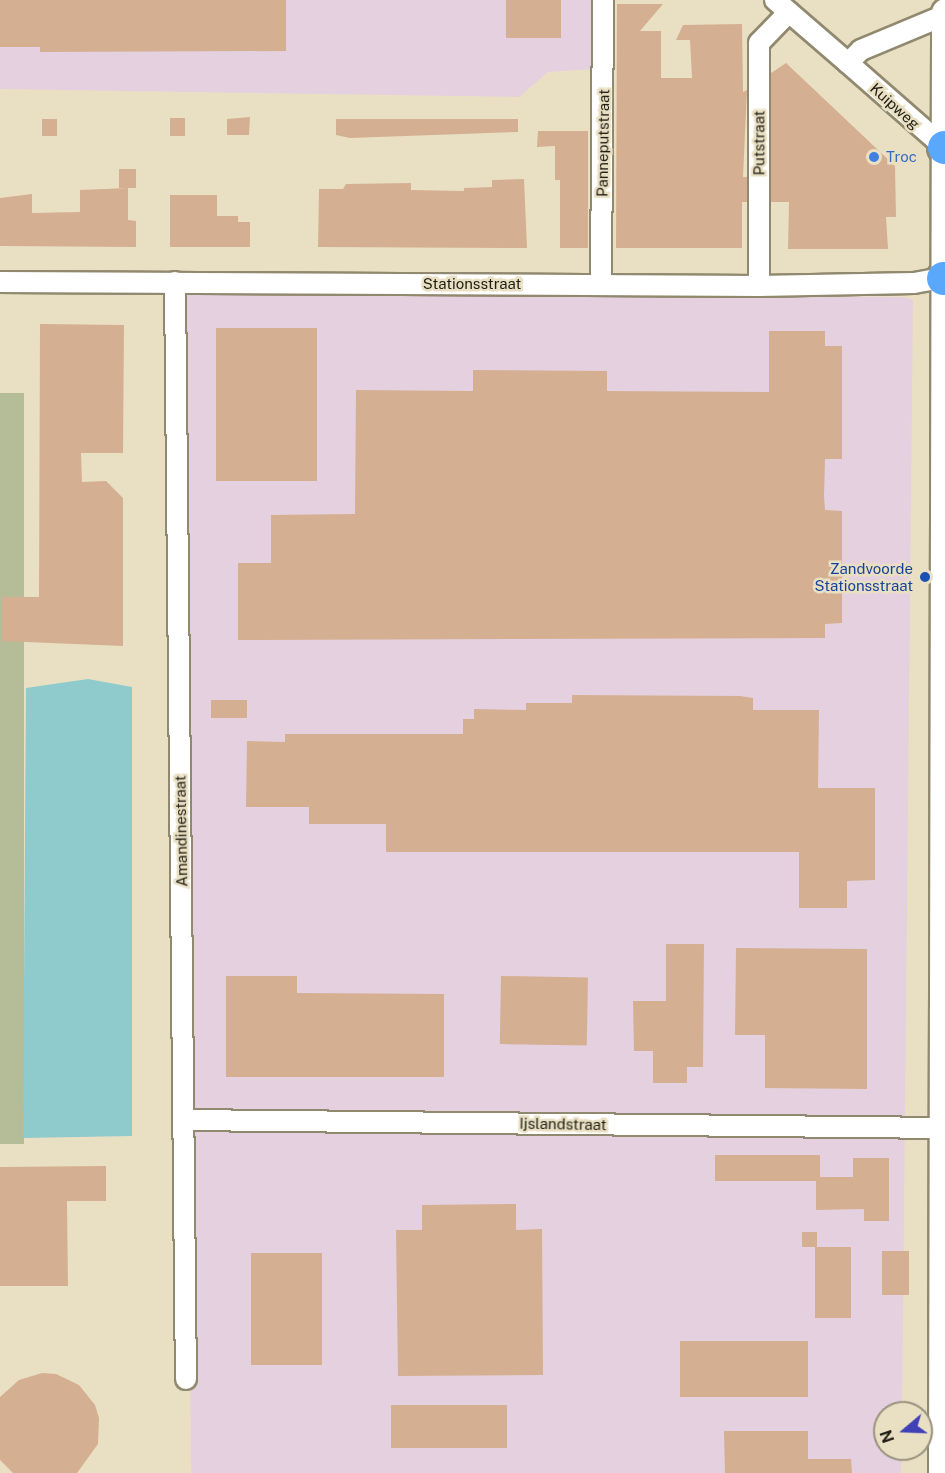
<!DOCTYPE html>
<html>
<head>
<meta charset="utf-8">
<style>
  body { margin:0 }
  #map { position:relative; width:945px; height:1473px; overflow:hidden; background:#e9e0c4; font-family:"Public Sans",sans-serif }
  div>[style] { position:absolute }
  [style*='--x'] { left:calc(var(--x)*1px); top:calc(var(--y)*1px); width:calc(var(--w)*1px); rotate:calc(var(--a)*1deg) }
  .industrial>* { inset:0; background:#e4d0de }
  .green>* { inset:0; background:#b4bd98; transform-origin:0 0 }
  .water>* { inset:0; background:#8fcacc }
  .building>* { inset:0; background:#d5af91; transform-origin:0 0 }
  .roads { filter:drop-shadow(2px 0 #91896f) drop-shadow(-2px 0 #91896f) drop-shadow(0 2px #91896f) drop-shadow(0 -2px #91896f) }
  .minor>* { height:20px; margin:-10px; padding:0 10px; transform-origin:10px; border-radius:10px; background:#fff }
  .secondary>* { height:27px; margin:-13.5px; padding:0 13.5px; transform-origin:13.5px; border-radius:13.5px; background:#fff }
  .motorway>* { height:33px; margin:-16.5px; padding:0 16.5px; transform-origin:16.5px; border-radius:16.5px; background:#5aa8fb }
  .dots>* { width:16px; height:16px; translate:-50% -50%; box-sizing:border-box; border:3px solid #e9e0c4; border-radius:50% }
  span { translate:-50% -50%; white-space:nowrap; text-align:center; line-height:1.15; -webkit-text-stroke:5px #e9e0c4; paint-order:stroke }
  .street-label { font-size:15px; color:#201c12 }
  .shop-label { font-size:15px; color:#366cbe }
  .left { translate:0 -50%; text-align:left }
  .transit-label { font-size:15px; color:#164399 }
  .right { translate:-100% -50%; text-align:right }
  .north { position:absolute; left:873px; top:1401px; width:60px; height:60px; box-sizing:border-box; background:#e9e0c4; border:2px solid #99927d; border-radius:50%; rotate:251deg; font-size:16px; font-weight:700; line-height:24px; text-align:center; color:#201c12 }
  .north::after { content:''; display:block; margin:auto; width:21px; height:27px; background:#4041b6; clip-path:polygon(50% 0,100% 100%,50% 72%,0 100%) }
</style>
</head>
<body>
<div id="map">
  <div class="industrial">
    <div style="clip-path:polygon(0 0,594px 0,594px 69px,548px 72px,519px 97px,0 89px)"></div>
    <div style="clip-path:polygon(183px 293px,903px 297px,913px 300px,902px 1413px,885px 1413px,885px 1449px,902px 1449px,901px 1473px,191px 1473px)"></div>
  </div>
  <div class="green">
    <div style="left:0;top:393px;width:24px;height:751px"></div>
  </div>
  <div class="water">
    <div style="clip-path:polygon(88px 679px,132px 687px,132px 1136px,23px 1138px,26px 688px)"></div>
  </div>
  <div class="building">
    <div style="clip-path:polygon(0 0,286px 0,286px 51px,40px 52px,40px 47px,0 47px)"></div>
    <div style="left:506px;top:0;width:55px;height:38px"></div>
    <div style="clip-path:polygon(617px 4px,663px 4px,640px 31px,661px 31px,661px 78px,692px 78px,690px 40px,676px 40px,683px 25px,742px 24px,743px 92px,747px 90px,743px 177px,747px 177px,747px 202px,742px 202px,742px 248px,616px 248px)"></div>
    <div style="clip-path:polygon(786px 63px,895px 166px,896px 217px,886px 217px,888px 249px,788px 249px,789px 202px,771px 202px,771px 73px)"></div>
    <div style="clip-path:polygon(250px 117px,249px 135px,227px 135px,227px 119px)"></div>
    <div style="left:170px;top:118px;width:15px;height:18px"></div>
    <div style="left:42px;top:119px;width:15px;height:17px"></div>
    <div style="clip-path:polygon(336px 119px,518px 119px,518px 132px,350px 138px,336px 135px)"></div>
    <div style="clip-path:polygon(538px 131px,588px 131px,588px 248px,560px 248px,560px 180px,555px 180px,555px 146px,537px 147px)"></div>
    <div style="left:119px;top:169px;width:17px;height:19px"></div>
    <div style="clip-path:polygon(524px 179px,527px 248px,318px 247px,319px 189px,343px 189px,346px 184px,411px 183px,411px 190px,464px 191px,464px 188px,492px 187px,492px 180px)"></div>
    <div style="clip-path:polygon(128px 188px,128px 220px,136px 221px,136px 247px,0 246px,0 198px,32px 194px,32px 213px,80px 212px,80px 190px)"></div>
    <div style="clip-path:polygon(170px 195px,217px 195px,217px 216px,238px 216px,238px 222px,250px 222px,250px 247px,170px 247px)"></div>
    <div style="clip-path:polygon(40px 324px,124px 325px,123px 453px,81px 453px,82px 482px,106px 481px,123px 498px,123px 646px,2px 641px,2px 597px,39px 597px)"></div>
    <div style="left:216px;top:328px;width:101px;height:153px"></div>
    <div style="clip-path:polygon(769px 331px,825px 331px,825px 346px,842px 346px,842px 459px,825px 459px,824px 496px,825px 510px,842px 511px,842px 623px,825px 624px,825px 638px,238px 640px,238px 563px,271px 563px,271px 515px,355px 514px,356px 390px,473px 391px,473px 370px,607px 371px,607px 391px,769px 392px)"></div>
    <div style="clip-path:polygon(572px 695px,740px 696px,753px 698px,753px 710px,819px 710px,818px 788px,875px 788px,875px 880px,847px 881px,847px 908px,799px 908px,799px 852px,386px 852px,386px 824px,309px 824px,309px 807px,246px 807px,247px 741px,285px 742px,285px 734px,463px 734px,463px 719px,474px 719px,474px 709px,526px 710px,526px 703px,572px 703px)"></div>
    <div style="left:211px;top:700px;width:36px;height:18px"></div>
    <div style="clip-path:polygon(666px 944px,704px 944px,703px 1067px,687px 1067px,687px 1083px,653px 1083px,653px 1051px,634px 1051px,633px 1001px,666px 1001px)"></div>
    <div style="clip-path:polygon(736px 948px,867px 949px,867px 1089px,765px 1088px,765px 1035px,735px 1035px)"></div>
    <div style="clip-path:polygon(226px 976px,297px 976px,297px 993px,444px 994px,444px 1077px,226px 1077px)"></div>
    <div style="left:501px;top:976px;width:87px;height:68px;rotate:1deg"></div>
    <div style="clip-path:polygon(715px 1155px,820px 1155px,820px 1177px,853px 1177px,853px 1158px,889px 1158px,889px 1221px,864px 1221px,864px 1209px,816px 1210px,816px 1181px,715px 1181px)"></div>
    <div style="clip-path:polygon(106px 1166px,106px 1201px,67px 1201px,68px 1286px,0 1286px,0 1167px)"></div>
    <div style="clip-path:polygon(516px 1204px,516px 1230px,542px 1229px,543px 1375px,398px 1376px,396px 1230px,422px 1230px,422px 1205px)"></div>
    <div style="left:802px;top:1232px;width:15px;height:15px"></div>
    <div style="left:815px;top:1247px;width:36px;height:71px"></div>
    <div style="left:909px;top:1251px;width:44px;height:27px;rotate:90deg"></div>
    <div style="left:251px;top:1253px;width:71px;height:112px"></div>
    <div style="left:680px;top:1341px;width:128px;height:56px"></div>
    <div style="clip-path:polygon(42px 1373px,56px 1374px,79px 1385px,95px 1405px,99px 1418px,98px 1444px,77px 1473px,13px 1473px,0 1460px,0 1397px,19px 1380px)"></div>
    <div style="left:391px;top:1405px;width:116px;height:43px"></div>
    <div style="clip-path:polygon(724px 1431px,808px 1431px,808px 1459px,851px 1459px,852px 1473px,725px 1473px)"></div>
  </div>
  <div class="roads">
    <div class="minor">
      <div style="--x:775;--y:0;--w:96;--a:40.8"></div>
      <div style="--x:848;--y:63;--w:18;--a:-45"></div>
      <div style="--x:861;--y:50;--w:91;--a:-22.6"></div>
      <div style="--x:848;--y:63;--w:128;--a:41.2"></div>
      <div style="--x:0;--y:282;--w:759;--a:0.3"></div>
      <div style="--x:759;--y:286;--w:155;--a:-1.1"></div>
      <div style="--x:914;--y:283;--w:29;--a:-10"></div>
      <div style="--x:175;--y:282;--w:1097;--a:89.43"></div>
      <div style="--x:601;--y:285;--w:285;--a:-89.6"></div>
      <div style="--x:759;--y:286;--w:243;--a:-90"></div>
      <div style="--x:759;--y:43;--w:43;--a:-45.9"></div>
      <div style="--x:183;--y:1120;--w:760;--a:0.6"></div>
    </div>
    <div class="secondary">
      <div style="--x:942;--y:1473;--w:1461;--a:-89.88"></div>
    </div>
    <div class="motorway">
      <div style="--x:944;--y:147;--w:1;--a:0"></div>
      <div style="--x:943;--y:278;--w:2;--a:0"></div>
    </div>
  </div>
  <div class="dots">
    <div style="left:874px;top:157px;background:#3f7fe0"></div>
    <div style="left:925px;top:577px;background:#1a4fb4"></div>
  </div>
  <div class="street-label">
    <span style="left:895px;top:106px;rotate:42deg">Kuipweg</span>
    <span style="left:603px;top:143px;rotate:-89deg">Panneputstraat</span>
    <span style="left:759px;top:143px;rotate:-90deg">Putstraat</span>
    <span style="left:472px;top:284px">Stationsstraat</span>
    <span style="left:181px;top:831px;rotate:-91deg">Amandinestraat</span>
    <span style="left:563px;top:1124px;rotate:1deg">Ijslandstraat</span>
  </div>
  <div class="shop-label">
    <span class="left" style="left:886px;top:157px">Troc</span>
  </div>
  <div class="transit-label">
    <span class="right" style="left:913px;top:577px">Zandvoorde<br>Stationsstraat</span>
  </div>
  <div class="north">N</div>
</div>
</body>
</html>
